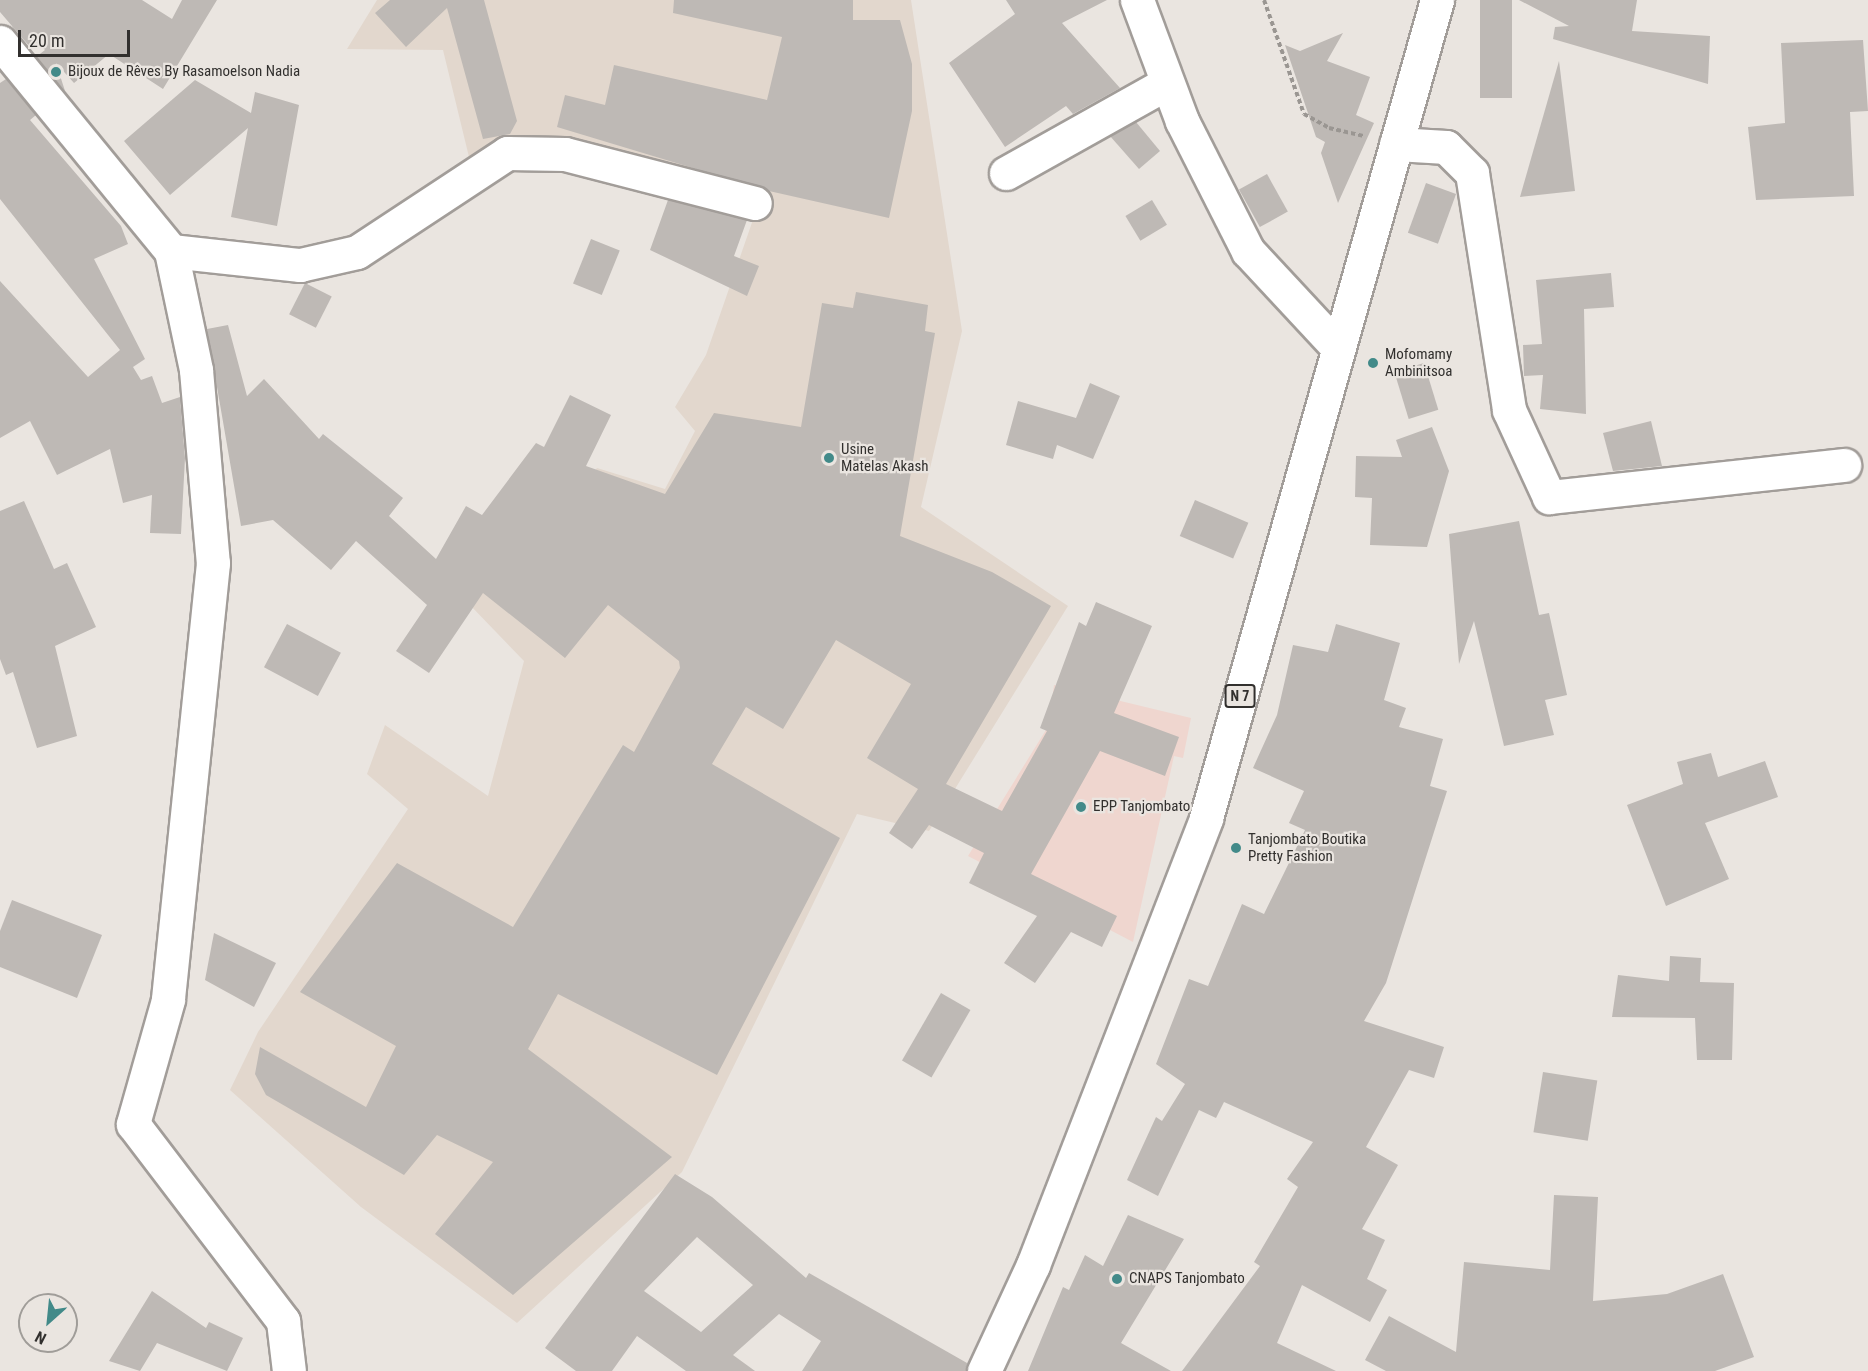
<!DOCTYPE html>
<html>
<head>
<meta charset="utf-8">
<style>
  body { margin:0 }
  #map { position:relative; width:1868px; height:1371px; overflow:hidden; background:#eae5e0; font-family:"Roboto Condensed",sans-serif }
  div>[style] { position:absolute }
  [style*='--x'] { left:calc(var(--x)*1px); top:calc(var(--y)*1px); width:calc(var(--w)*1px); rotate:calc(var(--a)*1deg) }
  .built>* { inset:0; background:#e2d7cd }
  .education>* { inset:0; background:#efd6cf }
  .building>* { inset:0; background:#beb9b5; transform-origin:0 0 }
  .path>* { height:4px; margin-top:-2px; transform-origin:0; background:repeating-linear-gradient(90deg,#9a9692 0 4.5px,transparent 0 7.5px) }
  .roads { filter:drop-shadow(2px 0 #a29d99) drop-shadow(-2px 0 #a29d99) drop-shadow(0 2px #a29d99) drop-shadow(0 -2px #a29d99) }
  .minor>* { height:33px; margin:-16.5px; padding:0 16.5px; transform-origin:16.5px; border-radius:16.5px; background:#fff }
  .major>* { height:33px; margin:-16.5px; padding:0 16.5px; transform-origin:16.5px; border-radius:16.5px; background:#fff }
  .dots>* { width:16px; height:16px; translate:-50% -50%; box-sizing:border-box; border:3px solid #eae5e0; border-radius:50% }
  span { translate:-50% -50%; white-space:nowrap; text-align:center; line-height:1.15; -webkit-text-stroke:4.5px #eae5e0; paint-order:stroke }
  .shield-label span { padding:2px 4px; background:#eae5e0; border:2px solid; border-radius:4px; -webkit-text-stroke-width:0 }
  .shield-label { font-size:14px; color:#32302e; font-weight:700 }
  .poi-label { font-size:15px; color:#32302e }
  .left { translate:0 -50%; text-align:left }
  .north { position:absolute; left:18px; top:1293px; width:60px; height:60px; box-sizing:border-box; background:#eae5e0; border:2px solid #a09d99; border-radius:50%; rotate:207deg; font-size:16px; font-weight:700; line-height:24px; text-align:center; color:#32302e }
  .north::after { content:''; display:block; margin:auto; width:21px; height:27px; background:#428a89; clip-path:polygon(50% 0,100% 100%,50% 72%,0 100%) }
  .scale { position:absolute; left:18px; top:30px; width:112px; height:27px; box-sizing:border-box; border:3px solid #32302e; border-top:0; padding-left:8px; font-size:18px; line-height:21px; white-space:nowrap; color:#32302e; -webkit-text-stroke:4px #eae5e0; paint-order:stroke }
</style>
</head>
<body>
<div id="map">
  <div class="built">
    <div style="clip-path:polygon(377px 0,911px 0,962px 331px,921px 507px,1068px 606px,929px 831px,857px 814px,682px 1172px,517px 1323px,361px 1207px,230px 1090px,258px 1032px,408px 809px,367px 774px,385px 725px,488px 796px,524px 661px,469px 604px,536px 550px,597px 468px,665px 489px,695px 431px,675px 407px,706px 355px,756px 211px,569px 165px,469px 157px,443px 50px,347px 49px)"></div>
  </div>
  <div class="education">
    <div style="clip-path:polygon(1054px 685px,1191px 718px,1183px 758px,1174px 756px,1133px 942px,968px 856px,1049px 725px)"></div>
  </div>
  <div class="building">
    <div style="clip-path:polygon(0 0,142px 0,172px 19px,182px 0,217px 0,163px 89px,109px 54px,74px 83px,56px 63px,65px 91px,36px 57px,45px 50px,38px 42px,30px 47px,0 12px)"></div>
    <div style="clip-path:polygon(390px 0,484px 0,517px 121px,510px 134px,483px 139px,447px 8px,406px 47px,375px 13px)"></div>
    <div style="clip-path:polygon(674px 0,853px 0,853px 20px,900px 20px,912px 64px,912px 111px,889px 218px,769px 191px,557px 127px,565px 95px,605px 105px,614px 65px,767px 100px,782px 37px,673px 13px)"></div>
    <div style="clip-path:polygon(1006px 0,1107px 0,1062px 23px,1120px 88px,1073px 114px,1066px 106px,1005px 147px,949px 63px,1015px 14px)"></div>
    <div style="left:1480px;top:0;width:32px;height:98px"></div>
    <div style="clip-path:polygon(1519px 0,1637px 0,1632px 31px,1710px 36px,1708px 84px,1553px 39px,1555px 27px,1569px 26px)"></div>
    <div style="clip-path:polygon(1343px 33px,1327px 61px,1370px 77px,1356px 115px,1374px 123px,1338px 203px,1321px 153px,1325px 142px,1316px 137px,1285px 45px,1300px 51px)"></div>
    <div style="clip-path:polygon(1863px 40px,1868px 111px,1850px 112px,1854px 196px,1756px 200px,1748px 127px,1785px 123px,1781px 43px)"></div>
    <div style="clip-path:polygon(1559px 61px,1575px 191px,1520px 197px)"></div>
    <div style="clip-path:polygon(6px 79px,36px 115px,30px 120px,121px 226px,128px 244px,94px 259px,145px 359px,133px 367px,141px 380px,152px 376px,162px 403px,180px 397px,185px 458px,181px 534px,150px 533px,152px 495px,123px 503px,110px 449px,57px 475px,30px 421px,0 438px,0 281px,88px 377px,120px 350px,0 199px,0 83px)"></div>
    <div style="clip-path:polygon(195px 80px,251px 113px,255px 92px,299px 105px,277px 226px,231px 217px,248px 128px,170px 195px,124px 141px)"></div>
    <div style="clip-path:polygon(1136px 122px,1160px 151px,1139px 169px,1110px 136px)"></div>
    <div style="left:1267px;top:174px;width:43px;height:32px;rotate:61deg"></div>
    <div style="left:1426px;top:183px;width:32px;height:53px;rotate:20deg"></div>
    <div style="clip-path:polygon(668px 200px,747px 220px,734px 256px,759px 266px,747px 296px,650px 250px)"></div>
    <div style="left:1152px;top:200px;width:29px;height:31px;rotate:59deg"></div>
    <div style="left:591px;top:239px;width:31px;height:48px;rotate:22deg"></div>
    <div style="clip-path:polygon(1611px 273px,1614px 307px,1584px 309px,1586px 414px,1540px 409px,1543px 375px,1524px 376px,1523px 345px,1542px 344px,1536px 280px)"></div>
    <div style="left:305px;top:283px;width:30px;height:35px;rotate:27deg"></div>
    <div style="clip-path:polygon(856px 292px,928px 305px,925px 331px,935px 333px,900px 536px,992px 572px,1051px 606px,946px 784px,1002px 811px,1047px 731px,1040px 728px,1079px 622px,1086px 626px,1096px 602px,1152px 626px,1114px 713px,1179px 737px,1165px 776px,1100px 751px,1031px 874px,1117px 916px,1102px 947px,1071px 932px,1035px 983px,1004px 963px,1037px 916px,969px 883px,984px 853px,929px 825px,912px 849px,889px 833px,918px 789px,867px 758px,911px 684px,836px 640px,783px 729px,746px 707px,712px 764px,840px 838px,717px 1075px,558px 994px,528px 1049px,672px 1157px,513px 1295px,435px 1234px,493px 1162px,437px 1135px,404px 1175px,266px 1095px,255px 1074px,260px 1047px,366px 1107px,396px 1046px,300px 992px,397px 863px,513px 927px,623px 745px,634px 752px,680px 668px,679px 661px,608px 605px,565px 658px,483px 593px,429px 673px,396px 651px,427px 605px,356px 541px,331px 570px,273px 520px,241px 526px,207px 329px,228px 325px,247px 396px,264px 379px,319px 439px,323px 434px,403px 498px,389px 516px,436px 559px,466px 506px,482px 515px,536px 443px,544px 447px,570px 395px,611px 415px,586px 466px,665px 494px,714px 413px,801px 427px,822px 303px,853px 308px)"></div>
    <div style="left:1424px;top:363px;width:49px;height:31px;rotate:73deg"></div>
    <div style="clip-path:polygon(1090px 383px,1120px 396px,1093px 459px,1057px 445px,1053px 459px,1006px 445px,1018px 401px,1076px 418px)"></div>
    <div style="clip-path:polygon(1651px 421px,1662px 466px,1613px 471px,1603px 433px)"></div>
    <div style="clip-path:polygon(1432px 427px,1449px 471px,1427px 547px,1370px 545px,1372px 498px,1355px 497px,1356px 456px,1402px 457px,1396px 440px)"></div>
    <div style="left:1195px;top:500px;width:58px;height:39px;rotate:23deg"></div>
    <div style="clip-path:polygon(24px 501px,54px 569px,67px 563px,96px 627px,55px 646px,77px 736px,37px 748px,13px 672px,6px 675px,0 659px,0 511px)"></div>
    <div style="clip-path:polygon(1519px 521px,1539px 615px,1549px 613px,1567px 695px,1545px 700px,1554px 735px,1504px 746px,1474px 621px,1459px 664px,1449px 534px)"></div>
    <div style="left:287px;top:624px;width:61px;height:49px;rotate:28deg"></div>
    <div style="clip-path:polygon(1336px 624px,1400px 643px,1384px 700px,1406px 708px,1399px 727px,1443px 739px,1430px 786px,1447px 791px,1386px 983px,1364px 1021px,1444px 1047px,1434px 1078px,1409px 1070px,1366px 1147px,1398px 1165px,1362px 1229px,1385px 1240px,1367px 1279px,1387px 1290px,1370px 1322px,1302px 1285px,1277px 1343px,1336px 1371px,1182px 1371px,1260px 1266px,1254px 1262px,1298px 1187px,1287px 1179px,1313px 1142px,1224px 1102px,1216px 1118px,1199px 1110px,1158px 1196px,1127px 1180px,1156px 1117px,1162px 1121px,1185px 1084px,1156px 1064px,1189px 979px,1208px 986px,1242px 904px,1264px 914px,1305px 830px,1289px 823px,1304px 791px,1253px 768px,1277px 715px,1293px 645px,1328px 652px)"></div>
    <div style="clip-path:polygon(1711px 753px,1718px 777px,1765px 761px,1778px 797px,1705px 823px,1729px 879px,1666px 906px,1627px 805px,1683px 784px,1677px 762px)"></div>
    <div style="clip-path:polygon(12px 900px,102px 935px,77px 998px,0 967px,0 931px)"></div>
    <div style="clip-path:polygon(214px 933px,276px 963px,254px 1007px,205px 980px)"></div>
    <div style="clip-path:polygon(1670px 956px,1701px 958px,1700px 982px,1734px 983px,1732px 1060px,1697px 1060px,1695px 1018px,1612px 1017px,1618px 975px,1669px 981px)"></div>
    <div style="left:941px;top:993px;width:34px;height:78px;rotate:30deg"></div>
    <div style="left:1543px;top:1072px;width:55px;height:61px;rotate:9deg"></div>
    <div style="clip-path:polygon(evenodd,675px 1174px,712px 1197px,806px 1278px,809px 1273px,967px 1363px,966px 1371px,802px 1371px,821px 1341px,779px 1314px,733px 1355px,755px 1371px,686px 1371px,637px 1336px,612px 1371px,576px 1371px,545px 1348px,675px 1174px,697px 1237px,753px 1285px,701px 1332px,644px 1291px,697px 1237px)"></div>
    <div style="clip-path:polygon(1554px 1195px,1598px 1197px,1593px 1301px,1667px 1294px,1723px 1274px,1754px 1357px,1715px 1371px,1386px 1371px,1365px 1360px,1389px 1316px,1456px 1352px,1464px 1262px,1550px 1270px)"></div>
    <div style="clip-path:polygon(1128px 1215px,1184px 1239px,1121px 1343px,1171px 1371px,1028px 1371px,1063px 1287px,1069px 1290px,1085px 1255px,1103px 1266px)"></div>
    <div style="clip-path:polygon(152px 1291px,206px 1328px,209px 1322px,243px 1338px,227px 1371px,157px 1343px,140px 1371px,109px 1361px)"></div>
  </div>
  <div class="path">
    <div style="--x:1264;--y:0;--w:121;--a:70.7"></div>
    <div style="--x:1304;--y:114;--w:29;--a:29"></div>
    <div style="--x:1329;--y:128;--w:35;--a:13"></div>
  </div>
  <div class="roads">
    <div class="minor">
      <div style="--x:1137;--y:0;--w:129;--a:69.6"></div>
      <div style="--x:1182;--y:121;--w:146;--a:63.1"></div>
      <div style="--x:1248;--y:251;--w:132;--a:47.1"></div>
      <div style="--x:0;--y:42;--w:270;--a:50.7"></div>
      <div style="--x:171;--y:251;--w:122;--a:78.1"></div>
      <div style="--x:196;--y:370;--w:194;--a:85"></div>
      <div style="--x:213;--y:563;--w:439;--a:95.9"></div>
      <div style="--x:168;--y:1000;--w:129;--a:105.8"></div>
      <div style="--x:133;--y:1124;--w:248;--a:52.7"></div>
      <div style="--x:283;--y:1321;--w:50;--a:83.2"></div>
      <div style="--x:1396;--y:144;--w:50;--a:3.4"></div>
      <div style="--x:1446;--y:147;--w:37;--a:45"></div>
      <div style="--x:1472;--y:173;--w:240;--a:81.1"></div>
      <div style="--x:1509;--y:410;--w:96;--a:65.3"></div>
      <div style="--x:1549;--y:497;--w:297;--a:-6.2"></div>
      <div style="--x:1006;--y:173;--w:184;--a:-29.2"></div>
      <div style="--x:171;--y:251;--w:130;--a:6.2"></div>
      <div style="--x:300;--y:265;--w:58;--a:-12.8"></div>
      <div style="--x:357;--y:252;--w:180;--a:-33.4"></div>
      <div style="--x:507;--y:153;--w:58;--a:1"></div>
      <div style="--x:565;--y:154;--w:196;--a:14.5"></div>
    </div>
    <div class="major">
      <div style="--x:984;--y:1371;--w:117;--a:-65.2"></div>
      <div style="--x:1033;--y:1265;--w:479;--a:-68.8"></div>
      <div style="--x:1206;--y:818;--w:850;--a:-74.23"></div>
    </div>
  </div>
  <div class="dots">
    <div style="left:56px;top:72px;background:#428a89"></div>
    <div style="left:1373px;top:363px;background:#428a89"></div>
    <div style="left:829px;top:458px;background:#428a89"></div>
    <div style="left:1081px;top:807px;background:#428a89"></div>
    <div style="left:1236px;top:848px;background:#428a89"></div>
    <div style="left:1117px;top:1279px;background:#428a89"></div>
  </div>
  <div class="shield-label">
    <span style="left:1240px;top:696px">N 7</span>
  </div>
  <div class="poi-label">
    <span class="left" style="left:68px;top:72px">Bijoux de Rêves By Rasamoelson Nadia</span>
    <span class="left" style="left:1385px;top:363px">Mofomamy<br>Ambinitsoa</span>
    <span class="left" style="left:841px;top:458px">Usine<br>Matelas Akash</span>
    <span class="left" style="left:1093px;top:807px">EPP Tanjombato</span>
    <span class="left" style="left:1248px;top:848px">Tanjombato Boutika<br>Pretty Fashion</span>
    <span class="left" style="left:1129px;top:1279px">CNAPS Tanjombato</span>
  </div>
  <div class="north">N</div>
  <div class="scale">20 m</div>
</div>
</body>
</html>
